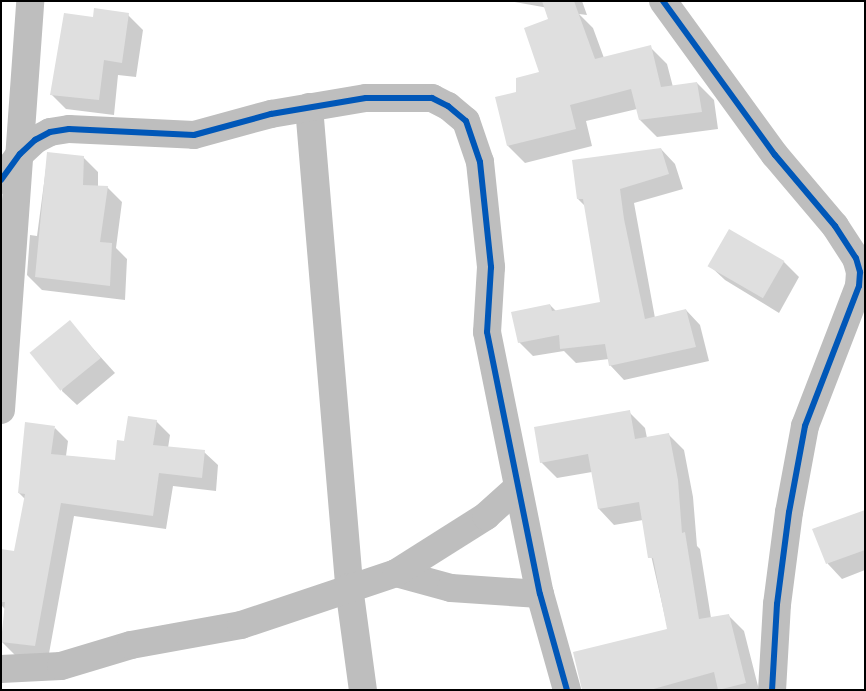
<!DOCTYPE html>
<html>
<head>
<meta charset="utf-8">
<style>
  body { margin:0 }
  #map { position:relative; width:866px; height:691px; overflow:hidden; background:#fff; font-family:Poppins,sans-serif }
  div>[style] { position:absolute }
  [style*='--x'] { left:calc(var(--x)*1px); top:calc(var(--y)*1px); width:calc(var(--w)*1px); rotate:calc(var(--a)*1deg) }
  .shadow>* { inset:0; background:#0003 }
  .building>* { inset:0; background:#dfdfdf; transform-origin:0 0 }
  .minor>* { height:28px; margin:-14px; padding:0 14px; transform-origin:14px; border-radius:14px; background:#bebebe }
  .cycleway>* { height:6px; margin:-3px; padding:0 3px; transform-origin:3px; border-radius:3px; background:#0057b8 }
  span { translate:-50% -50%; white-space:nowrap; text-align:center; line-height:1.15; -webkit-text-stroke:4px #fff; paint-order:stroke }
  .frame { position:absolute; inset:0; border:2px solid #000; pointer-events:none }
</style>
</head>
<body>
<div id="map">
  <div class="shadow">
    <div style="clip-path:polygon(509px 1px,582px 1px,587px 15px,579px 14px,593px 28px,604px 58px,650px 47px,667px 64px,673px 87px,697px 83px,714px 100px,718px 129px,657px 137px,640px 120px,637px 109px,586px 121px,592px 146px,525px 163px,508px 146px,517px 93px,541px 73px,571px 12px)"></div>
    <div style="clip-path:polygon(128px 15px,143px 30px,136px 77px,118px 75px,114px 115px,66px 109px,51px 94px,94px 19px)"></div>
    <div style="clip-path:polygon(661px 149px,675px 164px,683px 189px,634px 203px,655px 318px,686px 310px,700px 325px,709px 361px,624px 380px,610px 365px,609px 359px,576px 363px,564px 351px,533px 356px,519px 342px,550px 305px,556px 311px,601px 303px,585px 206px,578px 199px)"></div>
    <div style="clip-path:polygon(48px 153px,83px 157px,98px 172px,98px 187px,107px 187px,122px 202px,116px 248px,127px 259px,125px 300px,42px 290px,27px 275px,30px 235px,37px 236px)"></div>
    <div style="clip-path:polygon(730px 231px,784px 262px,799px 277px,779px 313px,725px 280px,710px 266px)"></div>
    <div style="clip-path:polygon(69px 322px,115px 373px,77px 405px,62px 391px)"></div>
    <div style="clip-path:polygon(629px 412px,645px 428px,647px 438px,669px 435px,684px 450px,693px 497px,697px 546px,700px 549px,711px 618px,728px 615px,744px 631px,759px 690px,583px 690px,668px 630px,643px 520px,614px 525px,599px 509px,592px 472px,557px 478px,541px 462px)"></div>
    <div style="clip-path:polygon(156px 421px,170px 435px,168px 448px,204px 452px,218px 465px,216px 491px,173px 486px,166px 529px,74px 516px,48px 659px,16px 656px,2px 642px,5px 609px,1px 605px,1px 566px,15px 552px,25px 499px,19px 493px,55px 428px,68px 441px,66px 456px,116px 461px,125px 442px)"></div>
    <div style="clip-path:polygon(865px 512px,865px 570px,842px 579px,828px 564px,814px 529px)"></div>
  </div>
  <div class="building">
    <div style="clip-path:polygon(542px 1px,574px 1px,595px 59px,651px 45px,661px 87px,697px 82px,702px 112px,639px 120px,631px 89px,570px 105px,576px 129px,507px 146px,495px 97px,516px 92px,516px 78px,539px 72px,524px 28px,548px 19px)"></div>
    <div style="clip-path:polygon(94px 8px,129px 13px,122px 63px,104px 60px,99px 100px,50px 95px,64px 13px,93px 17px)"></div>
    <div style="clip-path:polygon(661px 148px,669px 174px,620px 189px,624px 219px,645px 319px,686px 309px,696px 347px,609px 366px,605px 344px,560px 349px,559px 335px,518px 343px,511px 312px,550px 304px,552px 311px,600px 302px,583px 199px,577px 199px,572px 160px)"></div>
    <div style="clip-path:polygon(47px 152px,84px 156px,83px 185px,108px 186px,100px 242px,112px 243px,110px 286px,35px 277px)"></div>
    <div style="left:729px;top:229px;width:64px;height:43px;rotate:30deg"></div>
    <div style="left:70px;top:320px;width:49px;height:52px;rotate:51deg"></div>
    <div style="clip-path:polygon(630px 410px,635px 439px,669px 433px,678px 480px,682px 533px,685px 532px,699px 619px,729px 614px,746px 683px,718px 690px,714px 672px,650px 690px,582px 690px,573px 652px,667px 629px,653px 558px,648px 558px,639px 502px,598px 509px,588px 454px,540px 463px,534px 427px)"></div>
    <div style="clip-path:polygon(128px 416px,157px 420px,153px 445px,205px 450px,202px 478px,159px 473px,153px 516px,61px 503px,35px 646px,1px 642px,5px 602px,1px 602px,1px 549px,14px 551px,25px 494px,18px 493px,25px 422px,55px 426px,51px 454px,115px 460px,117px 440px,124px 441px)"></div>
    <div style="clip-path:polygon(865px 510px,865px 550px,826px 564px,812px 529px)"></div>
  </div>
  <div class="minor">
    <div style="--x:663;--y:1;--w:190;--a:54"></div>
    <div style="--x:775;--y:155;--w:93;--a:49.8"></div>
    <div style="--x:835;--y:226;--w:38;--a:57"></div>
    <div style="--x:856;--y:258;--w:15;--a:74"></div>
    <div style="--x:860;--y:272;--w:14;--a:94"></div>
    <div style="--x:859;--y:286;--w:150;--a:111.1"></div>
    <div style="--x:805;--y:426;--w:87;--a:100.5"></div>
    <div style="--x:789;--y:512;--w:93;--a:97.4"></div>
    <div style="--x:777;--y:604;--w:86;--a:93.3"></div>
    <div style="--x:309;--y:107;--w:482;--a:85.2"></div>
    <div style="--x:349;--y:587;--w:104;--a:82.3"></div>
    <div style="--x:1;--y:180;--w:32;--a:-54"></div>
    <div style="--x:20;--y:154;--w:21;--a:-43"></div>
    <div style="--x:35;--y:140;--w:17;--a:-28"></div>
    <div style="--x:50;--y:132;--w:19;--a:-9"></div>
    <div style="--x:69;--y:129;--w:125;--a:2.7"></div>
    <div style="--x:194;--y:135;--w:80;--a:-15.3"></div>
    <div style="--x:271;--y:114;--w:96;--a:-9.6"></div>
    <div style="--x:366;--y:98;--w:66;--a:0"></div>
    <div style="--x:432;--y:98;--w:18;--a:27"></div>
    <div style="--x:448;--y:106;--w:23;--a:40"></div>
    <div style="--x:466;--y:121;--w:43;--a:71.1"></div>
    <div style="--x:480;--y:162;--w:106;--a:84"></div>
    <div style="--x:491;--y:267;--w:65;--a:93.5"></div>
    <div style="--x:487;--y:332;--w:267;--a:78.6"></div>
    <div style="--x:540;--y:594;--w:100;--a:74.3"></div>
    <div style="--x:1;--y:410;--w:410;--a:-85.9"></div>
    <div style="--x:396;--y:573;--w:57;--a:15.3"></div>
    <div style="--x:451;--y:588;--w:89;--a:3.9"></div>
    <div style="--x:1;--y:669;--w:60;--a:-2.9"></div>
    <div style="--x:61;--y:666;--w:73;--a:-16.7"></div>
    <div style="--x:131;--y:645;--w:112;--a:-10.3"></div>
    <div style="--x:241;--y:625;--w:163;--a:-18.5"></div>
    <div style="--x:396;--y:573;--w:107;--a:-32.3"></div>
    <div style="--x:486;--y:516;--w:42;--a:-42.1"></div>
  </div>
  <div class="cycleway">
    <div style="--x:663;--y:1;--w:190;--a:54"></div>
    <div style="--x:775;--y:155;--w:93;--a:49.8"></div>
    <div style="--x:835;--y:226;--w:38;--a:57"></div>
    <div style="--x:856;--y:258;--w:15;--a:74"></div>
    <div style="--x:860;--y:272;--w:14;--a:94"></div>
    <div style="--x:859;--y:286;--w:150;--a:111.1"></div>
    <div style="--x:805;--y:426;--w:87;--a:100.5"></div>
    <div style="--x:789;--y:512;--w:93;--a:97.4"></div>
    <div style="--x:777;--y:604;--w:86;--a:93.3"></div>
    <div style="--x:1;--y:180;--w:32;--a:-54"></div>
    <div style="--x:20;--y:154;--w:21;--a:-43"></div>
    <div style="--x:35;--y:140;--w:17;--a:-28"></div>
    <div style="--x:50;--y:132;--w:19;--a:-9"></div>
    <div style="--x:69;--y:129;--w:125;--a:2.7"></div>
    <div style="--x:194;--y:135;--w:80;--a:-15.3"></div>
    <div style="--x:271;--y:114;--w:96;--a:-9.6"></div>
    <div style="--x:366;--y:98;--w:66;--a:0"></div>
    <div style="--x:432;--y:98;--w:18;--a:27"></div>
    <div style="--x:448;--y:106;--w:23;--a:40"></div>
    <div style="--x:466;--y:121;--w:43;--a:71.1"></div>
    <div style="--x:480;--y:162;--w:106;--a:84"></div>
    <div style="--x:491;--y:267;--w:65;--a:93.5"></div>
    <div style="--x:487;--y:332;--w:267;--a:78.6"></div>
    <div style="--x:540;--y:594;--w:100;--a:74.3"></div>
  </div>
  <div class="frame"></div>
</div>
</body>
</html>
